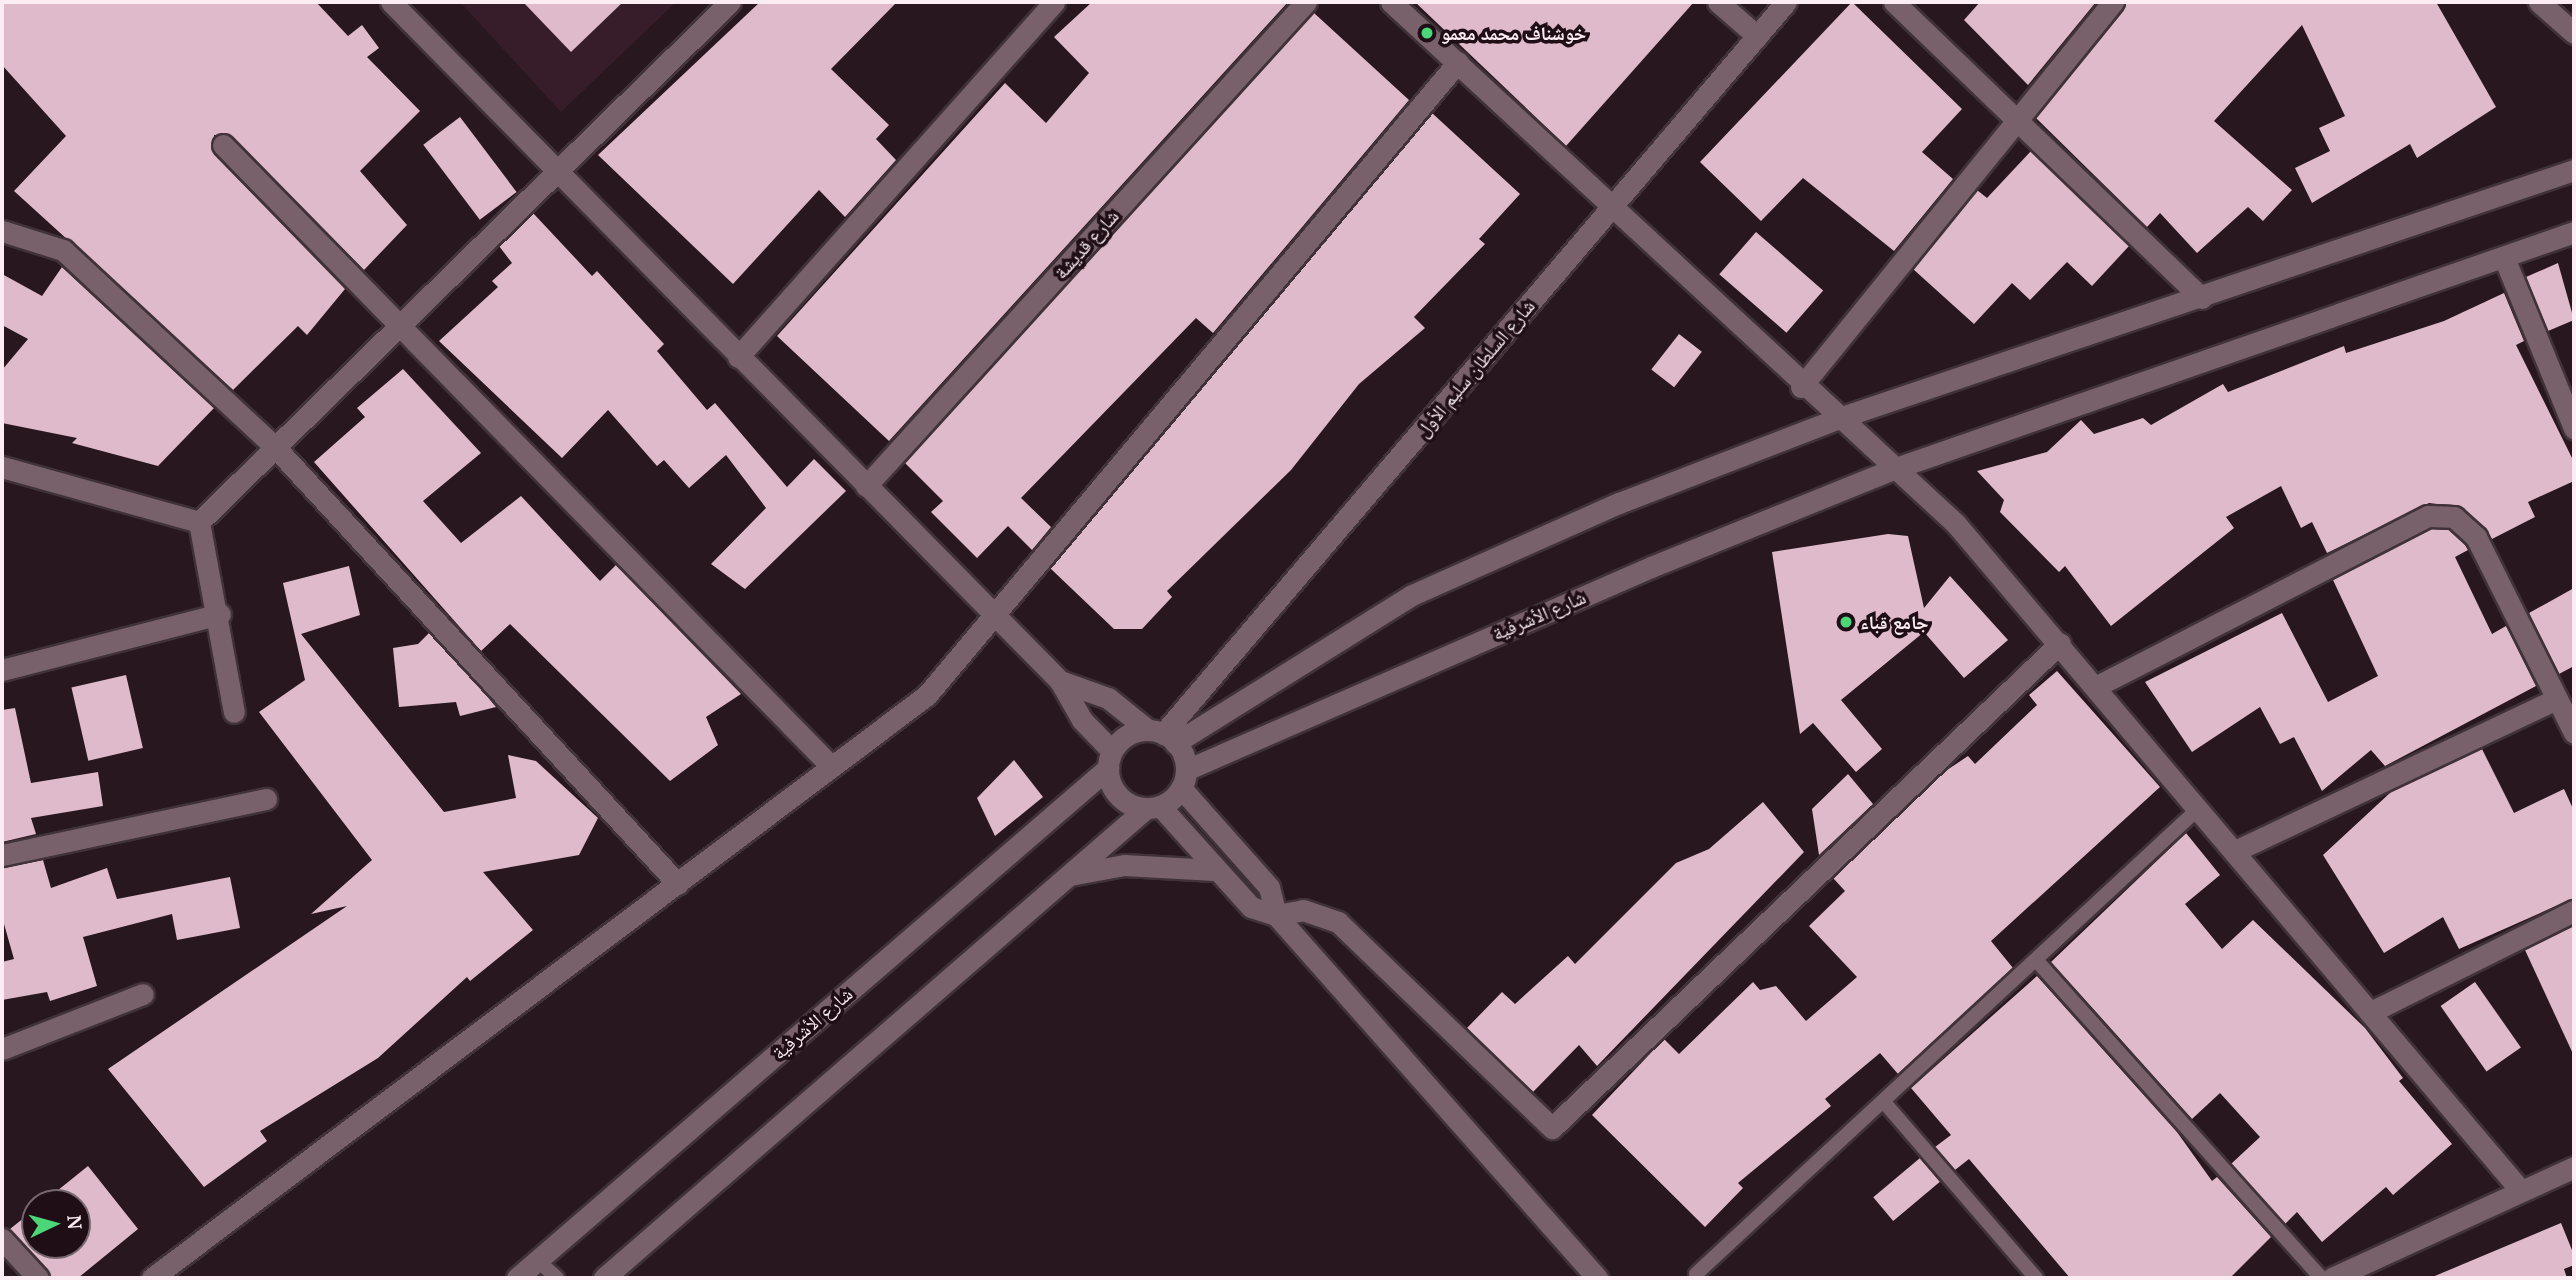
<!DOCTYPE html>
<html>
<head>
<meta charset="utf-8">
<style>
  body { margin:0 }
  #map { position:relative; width:2576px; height:1280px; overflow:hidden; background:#29171f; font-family:"PT Serif","Noto Naskh Arabic",serif }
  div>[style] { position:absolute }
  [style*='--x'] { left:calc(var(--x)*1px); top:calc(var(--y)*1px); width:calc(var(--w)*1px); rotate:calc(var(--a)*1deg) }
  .built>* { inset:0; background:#361d29 }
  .building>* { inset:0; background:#debaca; transform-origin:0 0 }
  .roads { filter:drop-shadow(2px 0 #403238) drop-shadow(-2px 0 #403238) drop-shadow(0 2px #403238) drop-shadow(0 -2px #403238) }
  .lane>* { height:14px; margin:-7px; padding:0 7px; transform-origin:7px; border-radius:7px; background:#78616b }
  .street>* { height:21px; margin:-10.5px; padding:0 10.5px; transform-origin:10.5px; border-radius:10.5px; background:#78616b }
  .secondary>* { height:21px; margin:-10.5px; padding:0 10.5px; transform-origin:10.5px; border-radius:10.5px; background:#78616b }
  .secondary>.ring { margin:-10.5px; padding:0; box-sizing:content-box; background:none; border:21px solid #78616b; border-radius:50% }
  .dots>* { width:19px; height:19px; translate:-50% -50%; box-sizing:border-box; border:4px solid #1f0e16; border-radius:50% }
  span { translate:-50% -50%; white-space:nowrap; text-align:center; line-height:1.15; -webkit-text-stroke:7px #1f0e16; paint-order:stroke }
  .poi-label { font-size:19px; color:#fbedf3; font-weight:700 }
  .left { translate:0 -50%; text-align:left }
  .street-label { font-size:19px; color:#fbedf3 }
  .frame { position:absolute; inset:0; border:4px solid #fbedf3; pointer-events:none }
  .north { position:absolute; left:21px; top:1189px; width:70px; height:70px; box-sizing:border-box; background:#1f0e16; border:2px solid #77676e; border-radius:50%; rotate:85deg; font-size:19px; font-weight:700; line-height:28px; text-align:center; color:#fbedf3 }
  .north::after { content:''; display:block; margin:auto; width:24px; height:32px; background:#4cd677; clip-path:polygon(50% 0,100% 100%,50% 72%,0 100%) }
</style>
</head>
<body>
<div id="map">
  <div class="built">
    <div style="clip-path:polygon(460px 2px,676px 2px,561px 112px)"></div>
  </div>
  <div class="building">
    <div style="clip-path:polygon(2px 2px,316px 2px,348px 36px,362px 25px,379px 48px,367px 57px,420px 111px,360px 171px,407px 225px,364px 270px,232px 136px,214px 135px,214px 154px,345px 289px,307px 335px,298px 326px,233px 390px,14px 191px,66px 136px,2px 65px)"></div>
    <div style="clip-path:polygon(523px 2px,623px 2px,571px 52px)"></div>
    <div style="clip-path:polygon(760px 2px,897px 2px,831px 69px,889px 125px,876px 139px,896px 160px,845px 217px,819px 190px,733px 284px,598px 155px)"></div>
    <div style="clip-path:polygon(1092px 2px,1288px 2px,889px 441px,777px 336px,1005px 83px,1046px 123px,1089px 73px,1054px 37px)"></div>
    <div style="clip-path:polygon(1415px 2px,1694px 2px,1566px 146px)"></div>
    <div style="clip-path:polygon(1852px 2px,1962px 109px,1922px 152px,1953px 179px,1894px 251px,1803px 178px,1761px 221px,1700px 162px)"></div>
    <div style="clip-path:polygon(1980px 2px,2096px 2px,2028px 85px,1964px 20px)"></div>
    <div style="clip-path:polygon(2126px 2px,2436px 2px,2496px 107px,2417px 158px,2410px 144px,2312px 203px,2295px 168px,2330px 151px,2319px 128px,2345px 116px,2302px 25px,2214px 121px,2292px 190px,2263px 221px,2248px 207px,2197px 253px,2160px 213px,2147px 227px,2036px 118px)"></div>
    <div style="clip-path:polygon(1314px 13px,1409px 100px,1213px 333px,1196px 318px,1021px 498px,1051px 527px,1032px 550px,1008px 526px,977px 558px,931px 512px,943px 501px,905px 463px)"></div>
    <div style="clip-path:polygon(1432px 113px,1520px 194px,1479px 239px,1485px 244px,1414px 317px,1425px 328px,1359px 384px,1291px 470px,1167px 591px,1172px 597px,1142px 629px,1114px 629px,1050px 568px)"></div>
    <div style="left:460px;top:117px;width:94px;height:46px;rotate:53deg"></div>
    <div style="clip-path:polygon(2031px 151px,2129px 246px,2092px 286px,2067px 262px,2030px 300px,2012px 283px,1974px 324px,1913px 269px,1977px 190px,1987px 198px)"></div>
    <div style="clip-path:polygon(533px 213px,592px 276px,597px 271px,664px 344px,657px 351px,707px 410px,715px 403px,787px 487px,814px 459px,846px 491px,745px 589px,711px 564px,766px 508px,726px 455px,689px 488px,664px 460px,657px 466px,608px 410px,562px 458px,439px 341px,498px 287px,492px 281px,512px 263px,499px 246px)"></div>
    <div style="left:1756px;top:232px;width:89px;height:56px;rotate:41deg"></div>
    <div style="clip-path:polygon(2558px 263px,2574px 320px,2548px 331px,2526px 277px)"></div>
    <div style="clip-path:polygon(62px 267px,214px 408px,158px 466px,72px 443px,77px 438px,2px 423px,2px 370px,28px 339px,2px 325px,2px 274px,42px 296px)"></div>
    <div style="clip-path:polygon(2504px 293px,2524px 341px,2516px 345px,2574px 462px,2574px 481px,2528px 502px,2535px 517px,2492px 539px,2462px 507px,2429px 503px,2327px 553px,2312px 522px,2301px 528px,2281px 486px,2226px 517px,2234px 528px,2111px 626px,2065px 566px,2059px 572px,2000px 512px,2004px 500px,1977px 471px,2047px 452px,2081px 420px,2094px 434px,2143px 418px,2151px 425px,2223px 384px,2228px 392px,2344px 346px,2346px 353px,2444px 321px)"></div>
    <div style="left:1679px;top:334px;width:29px;height:45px;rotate:38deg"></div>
    <div style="clip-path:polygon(403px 369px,481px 453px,423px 501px,461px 543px,521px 496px,600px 581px,616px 565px,741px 694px,706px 717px,718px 745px,670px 781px,510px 624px,481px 651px,314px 462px,365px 417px,357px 408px)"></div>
    <div style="clip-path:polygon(2431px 529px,2449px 530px,2465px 545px,2468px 550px,2455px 557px,2492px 634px,2506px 626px,2536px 686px,2385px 766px,2371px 750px,2322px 791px,2294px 737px,2280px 744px,2260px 707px,2192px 752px,2145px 682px,2282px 613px,2328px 702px,2378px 676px,2333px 580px)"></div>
    <div style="clip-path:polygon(1888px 534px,1908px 536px,1924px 608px,1950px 576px,2008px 640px,1964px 678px,1924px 632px,1841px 700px,1882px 749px,1856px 772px,1813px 723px,1800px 734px,1772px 552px)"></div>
    <div style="clip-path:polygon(349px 566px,360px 615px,301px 634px,444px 812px,516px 798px,508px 755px,536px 761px,598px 818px,579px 855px,483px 872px,533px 930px,470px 981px,467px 977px,378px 1058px,260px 1131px,267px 1141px,204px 1187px,108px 1069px,347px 906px,311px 914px,372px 860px,259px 712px,305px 680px,283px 583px)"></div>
    <div style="clip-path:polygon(2574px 588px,2574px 666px,2559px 674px,2529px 613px)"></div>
    <div style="clip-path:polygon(429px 633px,485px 694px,496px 707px,460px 716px,456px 702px,399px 707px,393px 648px,418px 644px)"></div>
    <div style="clip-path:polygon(2057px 671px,2160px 787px,1991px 941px,2013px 968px,1898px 1074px,1880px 1053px,1825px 1099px,1831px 1106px,1738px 1183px,1743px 1188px,1705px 1227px,1592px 1115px,1664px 1039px,1679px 1054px,1753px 982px,1760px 990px,1776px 986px,1806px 1021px,1857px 977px,1809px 926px,1845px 891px,1833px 878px,1944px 772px,1968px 756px,1975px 764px,2037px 705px,2029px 695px)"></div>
    <div style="left:126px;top:675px;width:75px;height:56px;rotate:77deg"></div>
    <div style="clip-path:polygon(15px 708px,31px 783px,98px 772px,103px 806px,31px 818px,36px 834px,2px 842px,2px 710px)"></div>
    <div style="clip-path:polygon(2482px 749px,2514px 813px,2564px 789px,2574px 811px,2574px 898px,2459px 949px,2443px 917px,2384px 953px,2323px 855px,2391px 792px)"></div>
    <div style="clip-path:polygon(1014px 760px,1043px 797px,995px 836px,977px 798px)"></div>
    <div style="clip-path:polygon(1848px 774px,1873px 804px,1819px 855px,1812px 809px)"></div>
    <div style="clip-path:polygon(1763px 802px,1804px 852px,1597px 1066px,1579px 1045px,1533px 1092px,1467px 1028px,1502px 992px,1515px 1004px,1568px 956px,1575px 964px,1676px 863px,1709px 849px)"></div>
    <div style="clip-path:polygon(2186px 833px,2220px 875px,2185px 904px,2222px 949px,2253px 920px,2365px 1028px,2403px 1078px,2399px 1081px,2452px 1144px,2393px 1195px,2386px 1187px,2322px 1242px,2297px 1212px,2285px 1224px,2231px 1164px,2260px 1137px,2220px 1093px,2192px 1119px,2051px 962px)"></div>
    <div style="clip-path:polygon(43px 860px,51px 888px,107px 868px,117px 899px,230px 877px,240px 928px,177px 940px,172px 914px,83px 937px,97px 986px,50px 1001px,47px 992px,2px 1000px,2px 962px,14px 959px,2px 917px,2px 868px)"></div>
    <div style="clip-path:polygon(2574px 926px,2574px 1056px,2525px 950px)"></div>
    <div style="clip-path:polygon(2037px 976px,2177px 1132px,2212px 1181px,2217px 1177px,2271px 1237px,2230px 1278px,2070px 1278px,1969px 1159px,1955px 1170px,1935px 1147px,1951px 1135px,1911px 1088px)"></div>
    <div style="left:2475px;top:982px;width:80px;height:42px;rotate:55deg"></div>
    <div style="left:1920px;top:1158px;width:31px;height:61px;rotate:50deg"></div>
    <div style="clip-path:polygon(88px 1166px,138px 1229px,78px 1278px,51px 1278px,10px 1229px,35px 1209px,35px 1245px,77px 1245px,77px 1203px,42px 1203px)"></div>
    <div style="clip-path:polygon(2561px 1223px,2574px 1255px,2574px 1265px,2564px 1269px,2567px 1278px,2430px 1278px)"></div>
  </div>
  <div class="roads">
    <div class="lane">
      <div style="--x:2036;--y:960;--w:427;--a:48.1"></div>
      <div style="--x:1884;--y:1102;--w:233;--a:49.2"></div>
      <div style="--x:537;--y:1260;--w:27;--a:42"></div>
      <div style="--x:1696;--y:1274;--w:686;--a:-42.81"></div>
    </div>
    <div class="street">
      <div style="--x:391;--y:2;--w:953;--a:45.43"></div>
      <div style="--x:1060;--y:681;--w:45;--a:60.6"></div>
      <div style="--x:1082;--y:720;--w:43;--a:45.9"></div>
      <div style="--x:1391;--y:2;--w:769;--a:42.73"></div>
      <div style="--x:1956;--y:524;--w:874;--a:49.73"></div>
      <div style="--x:1718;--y:2;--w:52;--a:41.1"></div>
      <div style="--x:1894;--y:2;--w:427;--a:43.9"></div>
      <div style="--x:2539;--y:2;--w:47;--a:41.5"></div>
      <div style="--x:223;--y:145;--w:870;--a:45.61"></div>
      <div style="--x:2;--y:231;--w:64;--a:17.3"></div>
      <div style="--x:63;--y:250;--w:289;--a:42.9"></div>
      <div style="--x:275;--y:447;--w:594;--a:47.32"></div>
      <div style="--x:2505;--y:260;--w:182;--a:67.7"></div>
      <div style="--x:738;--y:357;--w:475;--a:-48.3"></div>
      <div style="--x:1801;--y:387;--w:496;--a:-51"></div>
      <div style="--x:2;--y:467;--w:205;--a:15.6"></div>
      <div style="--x:199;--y:522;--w:743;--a:-44.4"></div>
      <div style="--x:866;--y:486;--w:654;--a:-47.73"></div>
      <div style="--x:199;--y:522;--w:193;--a:79.6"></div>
      <div style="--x:2;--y:670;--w:225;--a:-14.4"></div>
      <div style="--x:1060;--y:681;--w:51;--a:19.5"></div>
      <div style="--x:1108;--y:698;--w:51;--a:38.7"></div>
      <div style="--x:2097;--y:686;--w:372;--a:-27.2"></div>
      <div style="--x:2428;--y:516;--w:26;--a:2"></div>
      <div style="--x:2454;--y:517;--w:30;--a:42"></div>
      <div style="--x:2476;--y:537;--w:219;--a:63.4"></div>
      <div style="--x:1175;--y:743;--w:279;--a:-32"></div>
      <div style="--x:1412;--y:595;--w:227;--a:-24"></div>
      <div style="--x:1619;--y:503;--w:236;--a:-21.1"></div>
      <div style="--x:1839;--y:418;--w:776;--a:-18.65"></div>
      <div style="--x:1186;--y:770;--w:507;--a:-23.58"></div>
      <div style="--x:1651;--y:567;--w:264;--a:-22"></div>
      <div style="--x:1896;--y:468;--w:718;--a:-19.19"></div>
      <div style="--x:2235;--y:851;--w:356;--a:-25.3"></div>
      <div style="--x:2;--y:855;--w:270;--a:-12"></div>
      <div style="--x:1276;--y:915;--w:27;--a:-10"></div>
      <div style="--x:1303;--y:910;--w:37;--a:19"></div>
      <div style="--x:1338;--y:922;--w:297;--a:43.9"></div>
      <div style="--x:1552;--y:1128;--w:702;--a:-43.67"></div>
      <div style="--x:2371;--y:1012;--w:227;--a:-26.5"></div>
      <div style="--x:2;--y:1049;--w:151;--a:-21.3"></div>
      <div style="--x:2;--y:1239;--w:53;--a:47.3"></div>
      <div style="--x:152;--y:1278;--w:970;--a:-36.95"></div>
      <div style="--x:927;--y:695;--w:826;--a:-50.01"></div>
      <div style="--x:2332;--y:1278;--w:266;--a:-24.6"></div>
    </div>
    <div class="secondary">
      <div class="ring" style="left:1108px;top:730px;width:57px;height:57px"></div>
      <div style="--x:1163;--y:734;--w:961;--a:-49.6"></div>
      <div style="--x:1181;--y:788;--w:132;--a:48.4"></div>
      <div style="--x:1269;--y:887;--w:29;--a:76"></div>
      <div style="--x:1276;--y:915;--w:485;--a:48.5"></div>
      <div style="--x:1160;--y:806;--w:136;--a:48"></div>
      <div style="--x:1251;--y:907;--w:26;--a:18"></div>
      <div style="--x:1070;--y:875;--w:55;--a:-10.5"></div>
      <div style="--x:1124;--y:865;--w:90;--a:3.2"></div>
      <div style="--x:517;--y:1278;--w:781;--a:-40.79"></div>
      <div style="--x:604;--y:1278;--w:716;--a:-40.92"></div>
    </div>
  </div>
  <div class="dots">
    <div style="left:1427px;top:33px;background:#4cd677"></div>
    <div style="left:1846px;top:622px;background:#4cd677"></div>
  </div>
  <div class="poi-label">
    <span class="left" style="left:1441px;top:33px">خوشناف محمد معمو</span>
    <span class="left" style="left:1860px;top:622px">جامع قباء</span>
  </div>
  <div class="street-label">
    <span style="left:1086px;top:244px;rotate:-48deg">شارع قديشة</span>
    <span style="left:1475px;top:368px;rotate:-50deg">شارع السلطان سليم الأول</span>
    <span style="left:1539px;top:615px;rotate:-23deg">شارع الأشرفية</span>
    <span style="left:812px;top:1023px;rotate:-41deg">شارع الأشرفية</span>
  </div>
  <div class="frame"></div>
  <div class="north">N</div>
</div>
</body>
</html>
